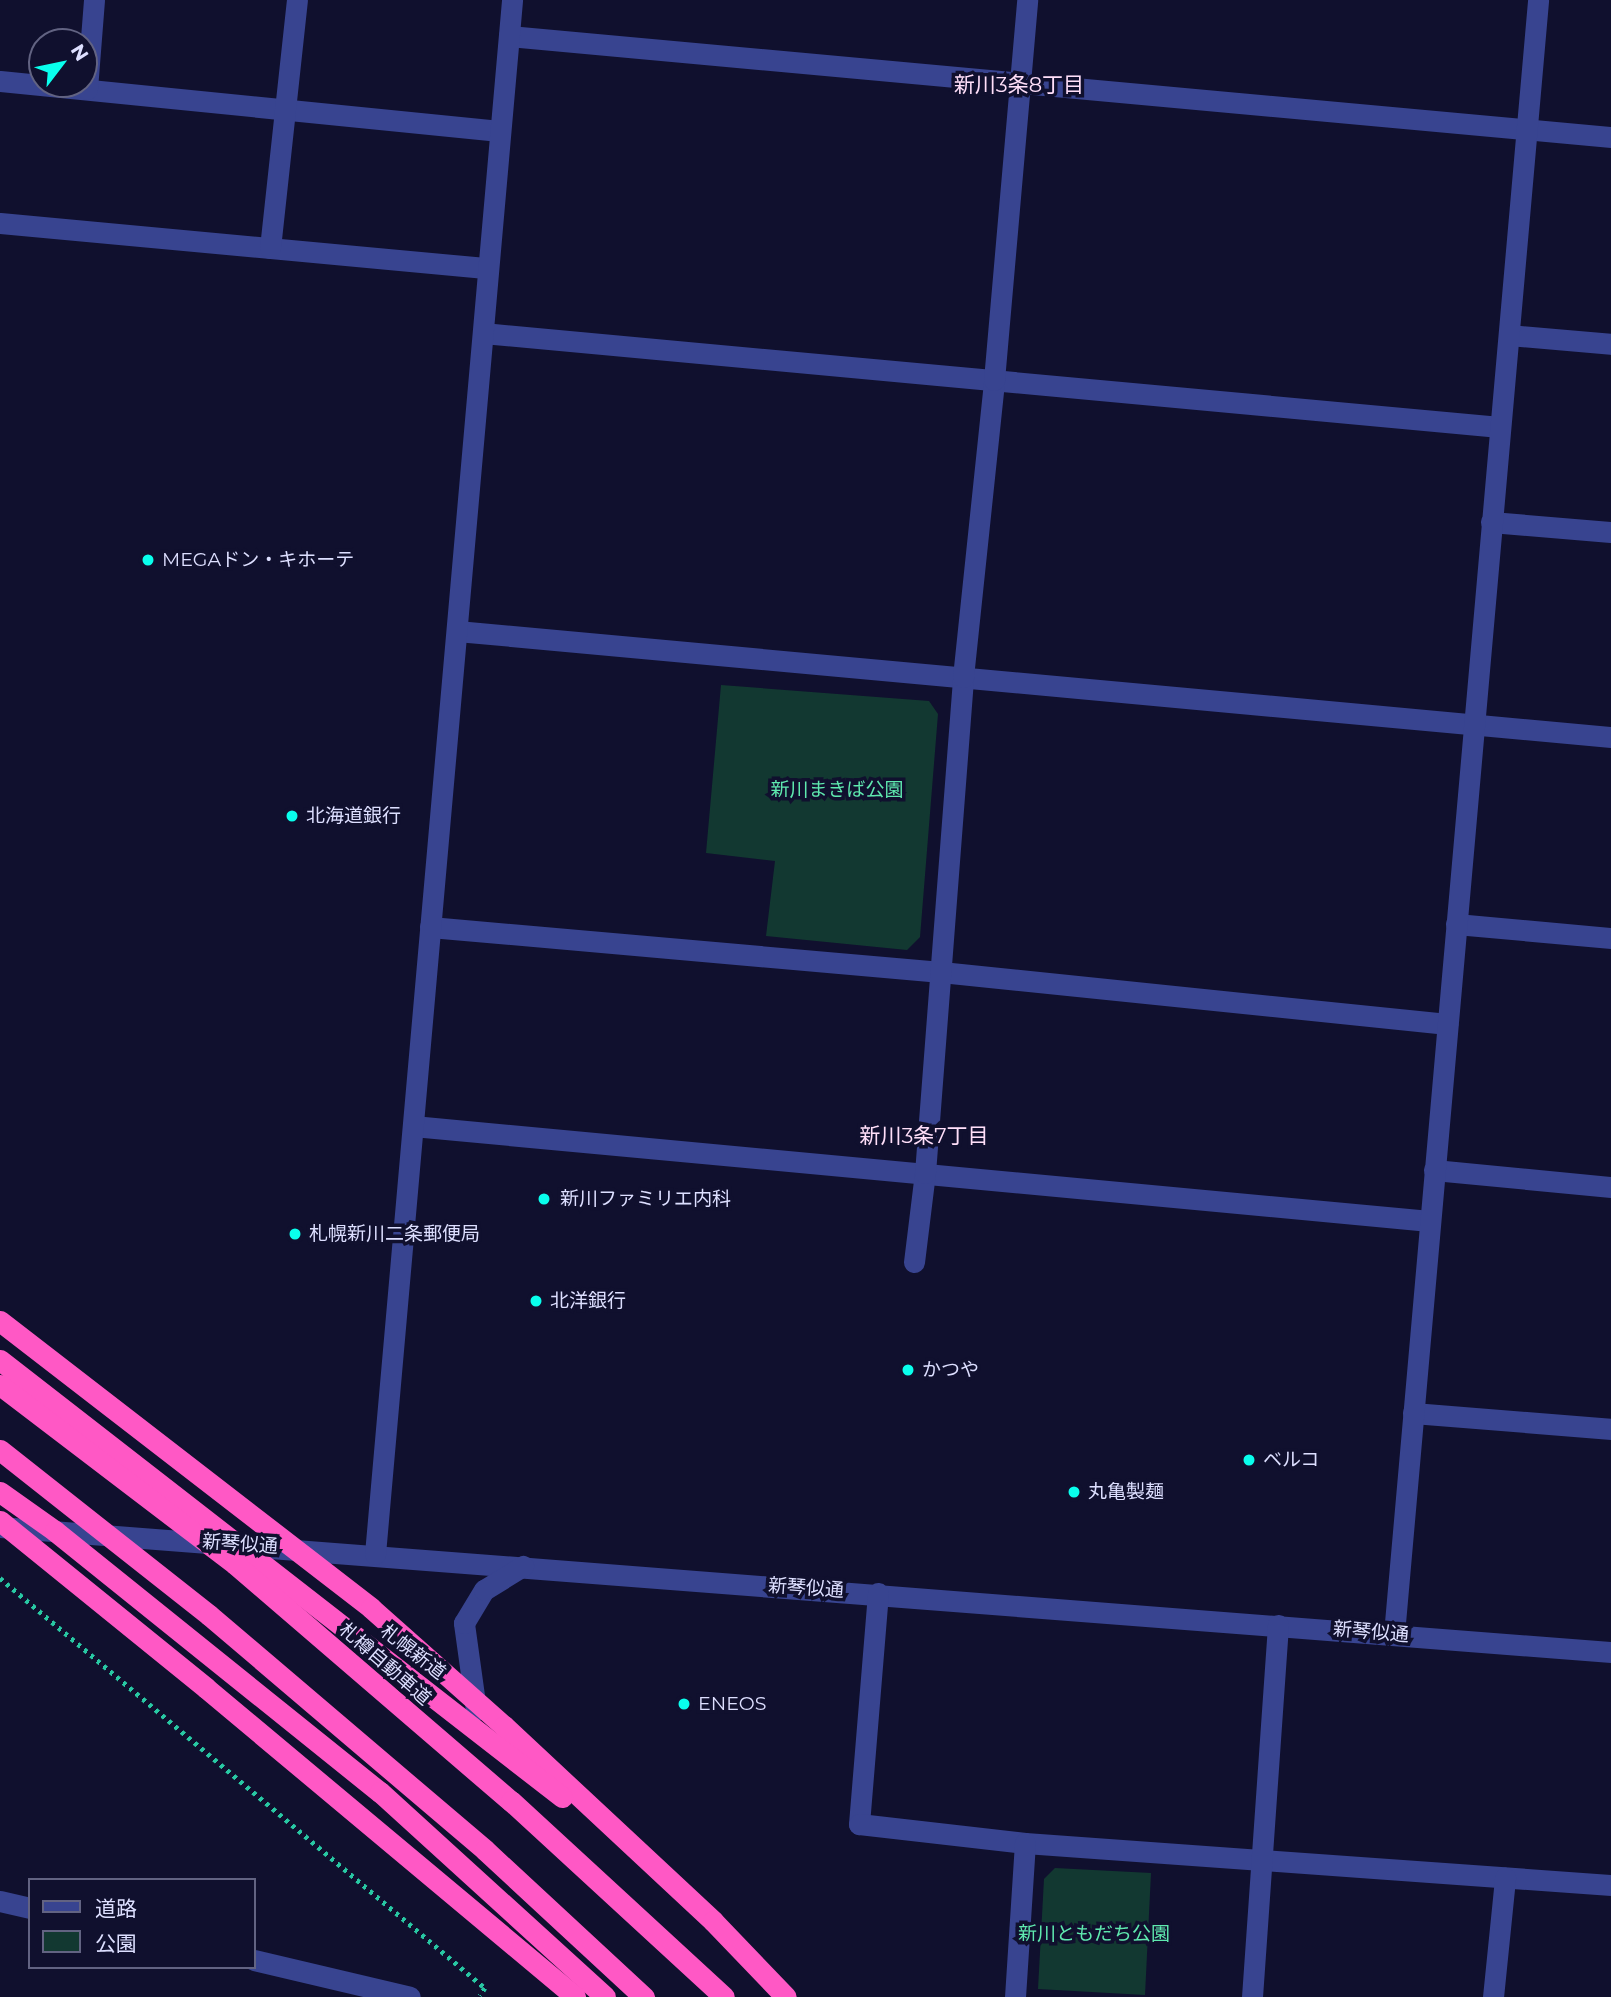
<!DOCTYPE html>
<html>
<head>
<meta charset="utf-8">
<style>
  body { margin:0 }
  #map { position:relative; width:1611px; height:1997px; overflow:hidden; background:#10102e; font-family:Montserrat,"Noto Sans JP",sans-serif }
  div>[style] { position:absolute }
  [style*='--x'] { left:calc(var(--x)*1px); top:calc(var(--y)*1px); width:calc(var(--w)*1px); rotate:calc(var(--a)*1deg) }
  .green>* { inset:0; background:#123831 }
  .path>* { height:4.5px; margin-top:-2.25px; transform-origin:0; background:repeating-linear-gradient(90deg,#28c8a3 0 3.5px,transparent 0 8.5px) }
  .minor>* { height:21px; margin:-10.5px; padding:0 10.5px; transform-origin:10.5px; border-radius:10.5px; background:#384490 }
  .highway>* { height:21px; margin:-10.5px; padding:0 10.5px; transform-origin:10.5px; border-radius:10.5px; background:#ff58c5 }
  .dots>* { width:19px; height:19px; translate:-50% -50%; box-sizing:border-box; border:4px solid #10102e; border-radius:50% }
  span { translate:-50% -50%; white-space:nowrap; text-align:center; line-height:1.15; -webkit-text-stroke:7px #10102e; paint-order:stroke }
  .poi-label { font-size:19px; color:#dddfff }
  .left { translate:0 -50%; text-align:left }
  .park-label { font-size:19px; color:#5fe9af }
  .street-label { font-size:19px; color:#dddfff }
  .neighbourhood-label { font-size:21px; color:#ffdff9 }
  .legend { position:absolute; left:28px; top:1878px; width:228px; height:91px; box-sizing:border-box; background:#10102e; border:2px solid #626382; margin:0; padding:9px 12px; list-style:none; font-size:21px; color:#dddfff }
  .legend li { display:flex; align-items:center; gap:14px; height:35px }
  .legend b { width:35px; border:2px solid #626382 }
  .north { position:absolute; left:28px; top:28px; width:70px; height:70px; box-sizing:border-box; background:#10102e; border:2px solid #626382; border-radius:50%; rotate:58deg; font-size:19px; font-weight:700; line-height:28px; text-align:center; color:#dddfff }
  .north::after { content:''; display:block; margin:auto; width:24px; height:32px; background:#09ffed; clip-path:polygon(50% 0,100% 100%,50% 72%,0 100%) }
</style>
</head>
<body>
<div id="map">
  <div class="green">
    <div style="clip-path:polygon(721px 685px,929px 701px,938px 714px,920px 937px,907px 950px,766px 936px,775px 861px,706px 853px)"></div>
    <div style="clip-path:polygon(1055px 1868px,1151px 1873px,1145px 1995px,1038px 1989px,1044px 1879px)"></div>
  </div>
  <div class="path">
    <div style="--x:0;--y:1578;--w:635;--a:40.21"></div>
    <div style="--x:485;--y:1988;--w:9;--a:122"></div>
  </div>
  <div class="minor">
    <div style="--x:509;--y:36;--w:1107;--a:5.24"></div>
    <div style="--x:0;--y:81;--w:502;--a:5.71"></div>
    <div style="--x:87;--y:89;--w:89;--a:-85.5"></div>
    <div style="--x:0;--y:223;--w:490;--a:5.3"></div>
    <div style="--x:270;--y:248;--w:249;--a:-83.8"></div>
    <div style="--x:483;--y:333;--w:1021;--a:5.28"></div>
    <div style="--x:1509;--y:335;--w:102;--a:5"></div>
    <div style="--x:1491;--y:522;--w:120;--a:4.8"></div>
    <div style="--x:457;--y:631;--w:1159;--a:5.25"></div>
    <div style="--x:1456;--y:924;--w:156;--a:5.2"></div>
    <div style="--x:430;--y:927;--w:513;--a:5.03"></div>
    <div style="--x:941;--y:972;--w:509;--a:5.87"></div>
    <div style="--x:413;--y:1126;--w:1021;--a:5.34"></div>
    <div style="--x:1434;--y:1170;--w:178;--a:5.5"></div>
    <div style="--x:914;--y:1262;--w:90;--a:-83"></div>
    <div style="--x:925;--y:1173;--w:497;--a:-85.6"></div>
    <div style="--x:963;--y:677;--w:299;--a:-84"></div>
    <div style="--x:994;--y:380;--w:381;--a:-85"></div>
    <div style="--x:1413;--y:1413;--w:199;--a:4.6"></div>
    <div style="--x:0;--y:1527;--w:1616;--a:4.44"></div>
    <div style="--x:375;--y:1554;--w:1560;--a:-84.96"></div>
    <div style="--x:878;--y:1593;--w:232;--a:94.7"></div>
    <div style="--x:859;--y:1824;--w:167;--a:6.5"></div>
    <div style="--x:1025;--y:1843;--w:588;--a:4.1"></div>
    <div style="--x:1394;--y:1634;--w:1640;--a:-84.96"></div>
    <div style="--x:476;--y:1710;--w:88;--a:-97.9"></div>
    <div style="--x:464;--y:1623;--w:39;--a:-59"></div>
    <div style="--x:484;--y:1590;--w:46;--a:-31.6"></div>
    <div style="--x:0;--y:1901;--w:31;--a:13"></div>
    <div style="--x:254;--y:1960;--w:160;--a:13.3"></div>
    <div style="--x:1015;--y:1997;--w:154;--a:-86.3"></div>
    <div style="--x:1252;--y:1997;--w:373;--a:-86"></div>
    <div style="--x:1493;--y:1997;--w:120;--a:-84.2"></div>
  </div>
  <div class="highway">
    <div style="--x:0;--y:1321;--w:469;--a:37.7"></div>
    <div style="--x:371;--y:1608;--w:178;--a:41.6"></div>
    <div style="--x:504;--y:1726;--w:286;--a:43"></div>
    <div style="--x:713;--y:1921;--w:105;--a:46.2"></div>
    <div style="--x:0;--y:1360;--w:712;--a:37.87"></div>
    <div style="--x:0;--y:1385;--w:295;--a:37.3"></div>
    <div style="--x:235;--y:1564;--w:364;--a:40.7"></div>
    <div style="--x:511;--y:1801;--w:289;--a:42.6"></div>
    <div style="--x:0;--y:1450;--w:266;--a:38.3"></div>
    <div style="--x:209;--y:1615;--w:362;--a:40.4"></div>
    <div style="--x:485;--y:1850;--w:217;--a:42.8"></div>
    <div style="--x:0;--y:1492;--w:67;--a:35.3"></div>
    <div style="--x:55;--y:1531;--w:417;--a:38.8"></div>
    <div style="--x:380;--y:1792;--w:304;--a:42.3"></div>
    <div style="--x:0;--y:1521;--w:265;--a:39"></div>
    <div style="--x:206;--y:1688;--w:481;--a:39.9"></div>
  </div>
  <div class="dots">
    <div style="left:148px;top:560px;background:#09ffed"></div>
    <div style="left:292px;top:816px;background:#09ffed"></div>
    <div style="left:544px;top:1199px;background:#09ffed"></div>
    <div style="left:295px;top:1234px;background:#09ffed"></div>
    <div style="left:536px;top:1301px;background:#09ffed"></div>
    <div style="left:908px;top:1370px;background:#09ffed"></div>
    <div style="left:1249px;top:1460px;background:#09ffed"></div>
    <div style="left:1074px;top:1492px;background:#09ffed"></div>
    <div style="left:684px;top:1704px;background:#09ffed"></div>
  </div>
  <div class="poi-label">
    <span class="left" style="left:162px;top:560px">MEGAドン・キホーテ</span>
    <span class="left" style="left:306px;top:816px">北海道銀行</span>
    <span class="left" style="left:560px;top:1199px">新川ファミリエ内科</span>
    <span class="left" style="left:309px;top:1234px">札幌新川二条郵便局</span>
    <span class="left" style="left:550px;top:1301px">北洋銀行</span>
    <span class="left" style="left:922px;top:1370px">かつや</span>
    <span class="left" style="left:1263px;top:1460px">ベルコ</span>
    <span class="left" style="left:1088px;top:1492px">丸亀製麺</span>
    <span class="left" style="left:698px;top:1704px">ENEOS</span>
  </div>
  <div class="park-label">
    <span style="left:837px;top:790px">新川まきば公園</span>
    <span style="left:1094px;top:1934px">新川ともだち公園</span>
  </div>
  <div class="street-label">
    <span style="left:240px;top:1544px;rotate:4deg">新琴似通</span>
    <span style="left:806px;top:1588px;rotate:4deg">新琴似通</span>
    <span style="left:1371px;top:1632px;rotate:5deg">新琴似通</span>
    <span style="left:413px;top:1652px;rotate:38deg">札幌新道</span>
    <span style="left:385px;top:1664px;rotate:41deg">札樽自動車道</span>
  </div>
  <div class="neighbourhood-label">
    <span style="left:1019px;top:85px">新川3条8丁目</span>
    <span style="left:924px;top:1136px">新川3条7丁目</span>
  </div>
  <ul class="legend">
  <li><b style="height:9px;background:#384490"></b>道路</li>
  <li><b style="height:19px;background:#123831"></b>公園</li>
  </ul>
  <div class="north">N</div>
</div>
</body>
</html>
